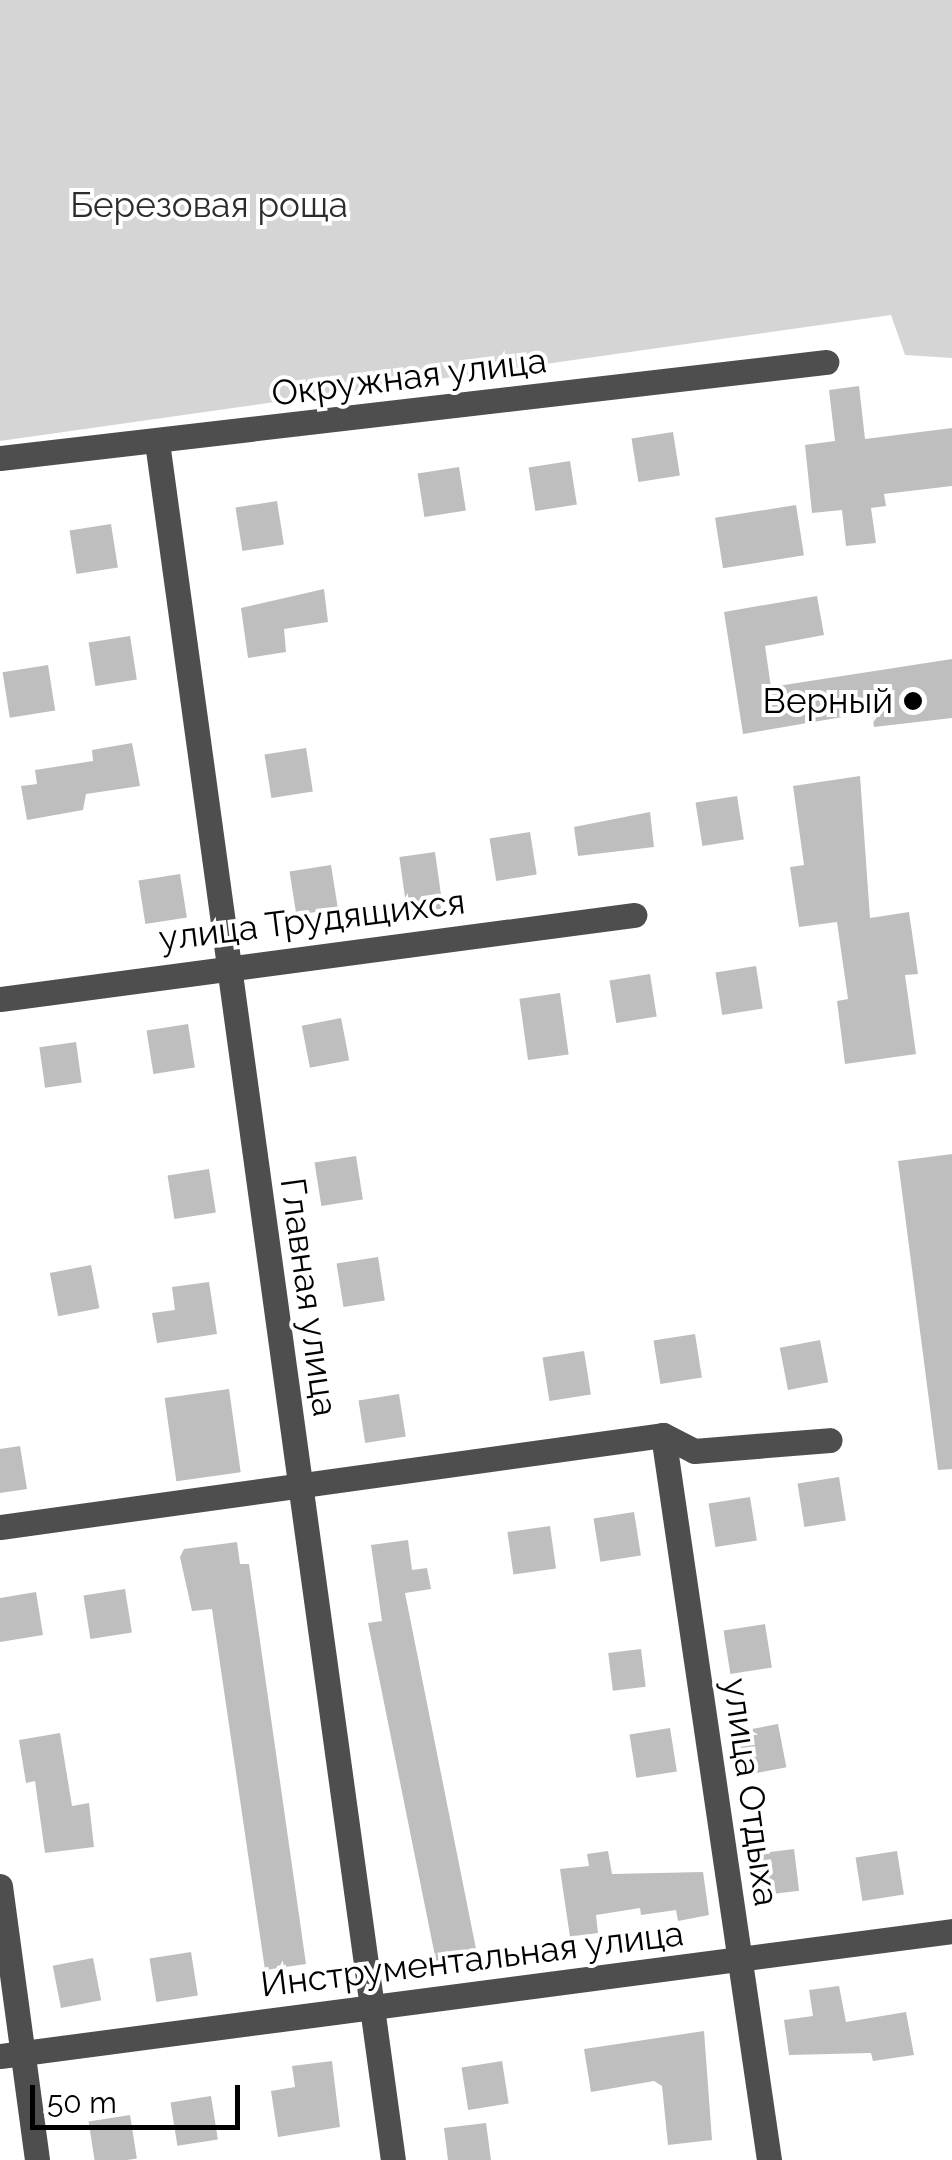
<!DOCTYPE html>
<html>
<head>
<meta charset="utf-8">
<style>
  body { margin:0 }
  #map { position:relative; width:952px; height:2160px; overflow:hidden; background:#fff; font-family:Raleway,sans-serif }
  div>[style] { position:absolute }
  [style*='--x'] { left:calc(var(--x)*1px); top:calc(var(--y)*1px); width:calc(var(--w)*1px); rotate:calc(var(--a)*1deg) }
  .green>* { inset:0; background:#d5d5d5 }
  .building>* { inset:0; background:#bebebe; transform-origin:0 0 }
  .minor>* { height:25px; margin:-12.5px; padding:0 12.5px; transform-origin:12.5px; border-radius:12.5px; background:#4e4e4e }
  .dots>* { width:28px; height:28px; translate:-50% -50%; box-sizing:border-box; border:5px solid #fff; border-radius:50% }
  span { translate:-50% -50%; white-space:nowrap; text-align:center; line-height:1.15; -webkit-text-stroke:8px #fff; paint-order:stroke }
  .park-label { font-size:35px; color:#2c2c2c }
  .street-label { font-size:35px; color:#000 }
  .poi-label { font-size:35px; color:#000 }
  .right { translate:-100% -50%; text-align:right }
  .scale { position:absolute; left:30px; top:2085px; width:210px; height:45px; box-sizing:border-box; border:5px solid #000; border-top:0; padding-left:12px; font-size:30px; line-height:35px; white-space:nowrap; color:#000; -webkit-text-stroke:8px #fff; paint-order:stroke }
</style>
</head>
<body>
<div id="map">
  <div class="green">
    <div style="clip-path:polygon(0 0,952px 0,952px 358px,905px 355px,891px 315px,0 441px)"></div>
  </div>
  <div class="building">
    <div style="clip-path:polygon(859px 386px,865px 439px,952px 428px,952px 486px,884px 494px,886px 506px,871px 508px,876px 543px,846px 546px,842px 510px,812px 513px,805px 445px,835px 441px,829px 390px)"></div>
    <div style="left:673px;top:432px;width:44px;height:42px;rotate:81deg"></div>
    <div style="left:570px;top:461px;width:44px;height:42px;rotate:81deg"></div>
    <div style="left:459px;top:467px;width:44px;height:42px;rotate:81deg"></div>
    <div style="left:277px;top:501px;width:44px;height:42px;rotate:81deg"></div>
    <div style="left:796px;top:505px;width:51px;height:82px;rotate:81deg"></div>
    <div style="left:111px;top:524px;width:44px;height:42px;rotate:81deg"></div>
    <div style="clip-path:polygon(324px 589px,328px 622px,284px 629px,286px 652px,248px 658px,241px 608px)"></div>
    <div style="clip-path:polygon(817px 596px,824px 635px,765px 646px,771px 687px,952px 659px,952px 718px,874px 727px,872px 712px,743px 734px,724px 612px)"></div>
    <div style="left:130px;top:636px;width:44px;height:42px;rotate:81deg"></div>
    <div style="left:48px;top:665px;width:46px;height:46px;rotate:81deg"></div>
    <div style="clip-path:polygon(132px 743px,140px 786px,86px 794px,83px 810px,27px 820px,21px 786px,37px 784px,35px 770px,93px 761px,92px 750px)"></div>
    <div style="left:306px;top:748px;width:44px;height:42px;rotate:81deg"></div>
    <div style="clip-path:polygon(860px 776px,870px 918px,909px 912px,918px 974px,905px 975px,916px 1054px,845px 1064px,837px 1001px,848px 999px,837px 922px,799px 927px,790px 867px,804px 865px,793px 786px)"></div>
    <div style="left:737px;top:796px;width:44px;height:42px;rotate:81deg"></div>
    <div style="clip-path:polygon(650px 812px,654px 847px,578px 856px,574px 827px)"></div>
    <div style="left:530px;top:832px;width:43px;height:41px;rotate:81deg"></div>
    <div style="left:435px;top:852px;width:57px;height:36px;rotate:82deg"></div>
    <div style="left:331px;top:865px;width:44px;height:42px;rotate:81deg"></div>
    <div style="left:180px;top:874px;width:44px;height:42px;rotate:81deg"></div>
    <div style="left:756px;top:966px;width:43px;height:41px;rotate:81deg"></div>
    <div style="left:650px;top:974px;width:43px;height:41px;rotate:81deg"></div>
    <div style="left:560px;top:993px;width:62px;height:41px;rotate:82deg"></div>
    <div style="left:341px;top:1018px;width:43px;height:40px;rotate:79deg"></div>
    <div style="left:188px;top:1024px;width:44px;height:42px;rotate:81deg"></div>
    <div style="left:76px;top:1042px;width:41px;height:37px;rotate:82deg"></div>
    <div style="clip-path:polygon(952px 1154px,952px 1469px,938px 1470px,898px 1161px)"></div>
    <div style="left:356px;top:1156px;width:44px;height:42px;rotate:81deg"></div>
    <div style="left:209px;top:1169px;width:44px;height:42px;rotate:81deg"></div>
    <div style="left:378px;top:1257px;width:44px;height:42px;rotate:81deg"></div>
    <div style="left:91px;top:1265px;width:44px;height:42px;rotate:79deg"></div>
    <div style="clip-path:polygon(209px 1282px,217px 1334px,157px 1343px,152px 1313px,175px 1310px,172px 1287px)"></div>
    <div style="left:695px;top:1334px;width:44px;height:42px;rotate:81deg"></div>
    <div style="left:820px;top:1340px;width:43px;height:41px;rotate:79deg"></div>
    <div style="left:584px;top:1351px;width:44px;height:42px;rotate:81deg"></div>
    <div style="left:229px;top:1389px;width:84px;height:65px;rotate:82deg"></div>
    <div style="left:399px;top:1394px;width:43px;height:41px;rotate:81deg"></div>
    <div style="clip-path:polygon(20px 1446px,27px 1489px,0 1493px,0 1449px)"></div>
    <div style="left:839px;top:1477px;width:44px;height:42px;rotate:81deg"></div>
    <div style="left:750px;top:1497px;width:44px;height:42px;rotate:81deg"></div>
    <div style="left:634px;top:1512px;width:44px;height:41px;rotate:81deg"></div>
    <div style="left:550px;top:1526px;width:43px;height:43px;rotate:82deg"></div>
    <div style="clip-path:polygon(408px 1540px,412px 1570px,427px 1568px,431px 1589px,405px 1593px,477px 1954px,436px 1961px,368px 1623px,382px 1621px,371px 1545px)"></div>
    <div style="clip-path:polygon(237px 1542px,240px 1564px,249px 1564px,306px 1964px,265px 1970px,212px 1609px,192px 1611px,180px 1557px,184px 1549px)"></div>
    <div style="left:125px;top:1589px;width:44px;height:42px;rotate:81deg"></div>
    <div style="clip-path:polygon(36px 1592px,43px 1635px,0 1642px,0 1598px)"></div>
    <div style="left:765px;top:1624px;width:44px;height:42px;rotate:81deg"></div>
    <div style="left:641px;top:1649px;width:38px;height:33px;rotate:83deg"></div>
    <div style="left:778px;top:1724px;width:44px;height:41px;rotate:79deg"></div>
    <div style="left:670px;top:1728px;width:44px;height:41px;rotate:81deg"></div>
    <div style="clip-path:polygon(60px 1733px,72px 1806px,89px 1803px,94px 1847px,45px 1853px,35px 1781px,26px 1783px,19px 1740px)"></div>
    <div style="left:794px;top:1849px;width:42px;height:42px;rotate:83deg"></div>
    <div style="clip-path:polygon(608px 1851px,612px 1874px,703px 1872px,709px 1915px,678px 1921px,676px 1910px,641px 1915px,640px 1908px,596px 1915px,598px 1933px,570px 1937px,560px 1869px,589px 1866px,587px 1854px)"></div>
    <div style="left:897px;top:1851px;width:44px;height:42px;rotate:81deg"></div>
    <div style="left:191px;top:1952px;width:44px;height:42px;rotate:81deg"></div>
    <div style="left:93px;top:1958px;width:43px;height:41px;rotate:79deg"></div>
    <div style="clip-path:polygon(839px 1986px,846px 2022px,906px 2012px,914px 2055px,873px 2061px,871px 2053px,789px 2055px,784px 2020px,813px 2016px,809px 1990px)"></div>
    <div style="clip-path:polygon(704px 2031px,712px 2140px,668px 2145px,662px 2086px,654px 2081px,591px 2092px,584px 2049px)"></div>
    <div style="clip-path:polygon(332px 2061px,340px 2127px,278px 2137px,271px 2091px,295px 2087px,292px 2066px)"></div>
    <div style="left:502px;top:2061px;width:43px;height:41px;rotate:81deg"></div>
    <div style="left:211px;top:2096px;width:44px;height:41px;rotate:81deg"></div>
    <div style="left:130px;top:2115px;width:44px;height:42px;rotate:81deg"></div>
    <div style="clip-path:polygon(486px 2123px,491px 2160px,448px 2160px,444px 2128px)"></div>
  </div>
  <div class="minor">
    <div style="--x:157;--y:442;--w:1734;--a:82.18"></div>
    <div style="--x:0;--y:458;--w:832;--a:-6.63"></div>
    <div style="--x:0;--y:999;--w:640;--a:-7.55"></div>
    <div style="--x:663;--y:1435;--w:733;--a:81.68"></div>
    <div style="--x:0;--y:1527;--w:669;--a:-7.9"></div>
    <div style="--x:663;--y:1435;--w:35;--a:27"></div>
    <div style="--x:694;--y:1451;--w:136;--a:-4.6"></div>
    <div style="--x:0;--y:1886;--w:276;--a:82.3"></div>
    <div style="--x:0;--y:2056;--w:960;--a:-7.48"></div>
  </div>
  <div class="dots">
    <div style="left:913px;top:701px;background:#000"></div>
  </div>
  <div class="park-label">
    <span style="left:209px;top:205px">Березовая роща</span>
  </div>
  <div class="street-label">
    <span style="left:409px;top:377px;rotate:-7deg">Окружная улица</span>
    <span style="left:312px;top:920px;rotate:-7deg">улица Трудящихся</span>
    <span style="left:309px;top:1297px;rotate:82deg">Главная улица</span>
    <span style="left:751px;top:1792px;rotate:82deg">улица Отдыха</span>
    <span style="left:472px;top:1959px;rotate:-7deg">Инструментальная улица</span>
  </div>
  <div class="poi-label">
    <span class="right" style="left:893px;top:701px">Верный</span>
  </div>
  <div class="scale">50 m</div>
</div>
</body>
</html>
